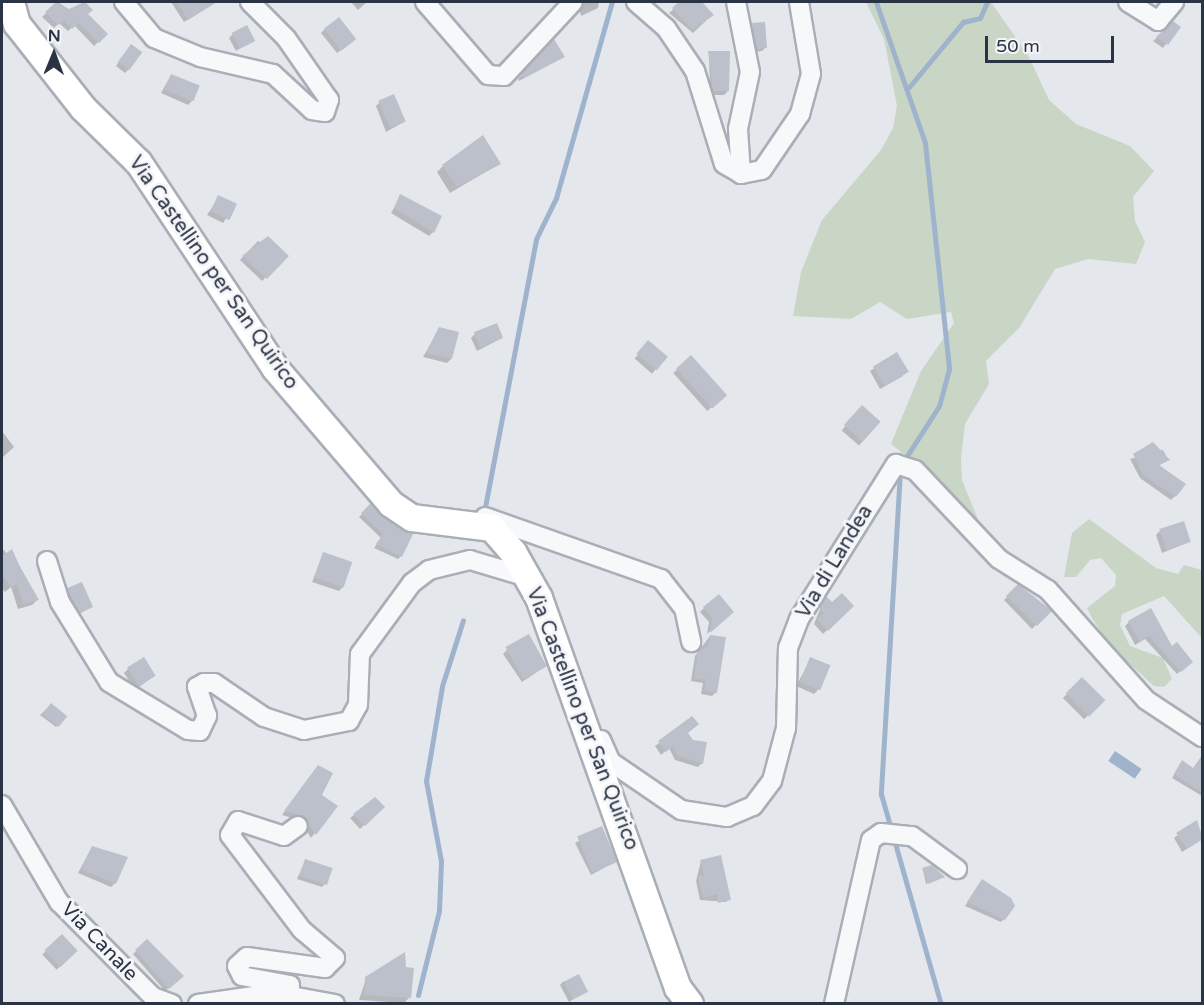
<!DOCTYPE html>
<html>
<head>
<meta charset="utf-8">
<style>
  body { margin:0 }
  #map { position:relative; width:1204px; height:1005px; overflow:hidden; background:#e4e7ec; font-family:"Varela Round",sans-serif }
  div>[style] { position:absolute }
  [style*='--x'] { left:calc(var(--x)*1px); top:calc(var(--y)*1px); width:calc(var(--w)*1px); rotate:calc(var(--a)*1deg) }
  .green>* { inset:0; background:#c9d6c5 }
  .water>* { inset:0; background:#9fb4cc; transform-origin:0 0 }
  .shadow>* { inset:0; background:#0003; transform-origin:0 0 }
  .stream>* { height:5px; margin:-2.5px; padding:0 2.5px; transform-origin:2.5px; border-radius:2.5px; background:#9fb4cc }
  .building>* { inset:0; background:#bbc0ca; transform-origin:0 0 }
  .roads { filter:drop-shadow(2px 0 #a9aeb7) drop-shadow(-2px 0 #a9aeb7) drop-shadow(0 2px #a9aeb7) drop-shadow(0 -2px #a9aeb7) }
  .street>* { height:18px; margin:-9px; padding:0 9px; transform-origin:9px; border-radius:9px; background:#f7f8fa }
  .secondary>* { height:26px; margin:-13px; padding:0 13px; transform-origin:13px; border-radius:13px; background:#fff }
  span { translate:-50% -50%; white-space:nowrap; text-align:center; line-height:1.15; -webkit-text-stroke:6px #f4f6f9; paint-order:stroke }
  .street-label { font-size:20px; color:#2b3445 }
  .frame { position:absolute; inset:0; border:3px solid #2b3445; pointer-events:none }
  .north { position:absolute; left:24px; top:24px; width:60px; height:60px; -webkit-text-stroke:4px #f4f6f9; paint-order:stroke; rotate:1deg; font-size:16px; font-weight:700; line-height:24px; text-align:center; color:#2b3445 }
  .north::after { content:''; display:block; margin:auto; width:21px; height:27px; background:#2b3445; clip-path:polygon(50% 0,100% 100%,50% 72%,0 100%) }
  .scale { position:absolute; left:985px; top:36px; width:129px; height:27px; box-sizing:border-box; border:3px solid #2b3445; border-top:0; padding-left:8px; font-size:18px; line-height:21px; white-space:nowrap; color:#2b3445; -webkit-text-stroke:4px #f4f6f9; paint-order:stroke }
</style>
</head>
<body>
<div id="map">
  <div class="green">
    <div style="clip-path:polygon(866px 2px,991px 2px,1029px 57px,1049px 100px,1076px 124px,1130px 146px,1154px 171px,1133px 197px,1135px 221px,1145px 242px,1136px 264px,1088px 259px,1055px 269px,1019px 328px,986px 361px,989px 384px,965px 424px,961px 458px,962px 480px,979px 522px,969px 520px,944px 487px,891px 444px,921px 371px,954px 323px,951px 312px,907px 319px,880px 302px,851px 319px,793px 316px,801px 272px,822px 220px,881px 150px,893px 128px,897px 106px,884px 39px)"></div>
    <div style="clip-path:polygon(1089px 519px,1156px 568px,1178px 574px,1184px 565px,1202px 570px,1202px 638px,1164px 596px,1122px 614px,1120px 625px,1130px 646px,1163px 658px,1172px 679px,1164px 687px,1154px 686px,1111px 647px,1092px 618px,1087px 608px,1115px 586px,1116px 575px,1101px 558px,1090px 560px,1076px 577px,1064px 577px,1072px 533px)"></div>
  </div>
  <div class="water">
    <div style="left:1115px;top:751px;width:32px;height:12px;rotate:34deg"></div>
  </div>
  <div class="shadow">
    <div style="clip-path:polygon(58px 2px,69px 10px,84px 2px,91px 10px,86px 14px,106px 34px,94px 46px,74px 25px,68px 31px,59px 23px,54px 28px,42px 17px)"></div>
    <div style="clip-path:polygon(171px 2px,201px 2px,205px 8px,184px 22px)"></div>
    <div style="clip-path:polygon(351px 2px,367px 2px,358px 10px)"></div>
    <div style="clip-path:polygon(578px 2px,599px 2px,598px 8px,581px 16px)"></div>
    <div style="clip-path:polygon(682px 2px,700px 2px,712px 15px,693px 33px,669px 13px)"></div>
    <div style="clip-path:polygon(1173px 23px,1179px 27px,1163px 48px,1153px 41px)"></div>
    <div style="clip-path:polygon(752px 25px,766px 47px,762px 51px,753px 52px)"></div>
    <div style="clip-path:polygon(325px 29px,351px 43px,337px 53px,321px 33px)"></div>
    <div style="clip-path:polygon(233px 34px,253px 40px,236px 51px,229px 38px)"></div>
    <div style="clip-path:polygon(553px 42px,563px 57px,519px 81px,518px 79px)"></div>
    <div style="clip-path:polygon(127px 50px,129px 69px,125px 73px,116px 66px)"></div>
    <div style="clip-path:polygon(709px 52px,728px 91px,724px 95px,710px 95px)"></div>
    <div style="clip-path:polygon(171px 75px,192px 101px,188px 105px,161px 93px)"></div>
    <div style="clip-path:polygon(380px 102px,404px 122px,386px 132px,376px 106px)"></div>
    <div style="clip-path:polygon(499px 164px,450px 193px,437px 172px,443px 166px)"></div>
    <div style="clip-path:polygon(401px 196px,433px 232px,429px 236px,391px 213px)"></div>
    <div style="clip-path:polygon(219px 197px,235px 205px,223px 223px,207px 215px)"></div>
    <div style="clip-path:polygon(258px 241px,287px 256px,262px 281px,240px 260px)"></div>
    <div style="clip-path:polygon(439px 329px,451px 359px,447px 363px,423px 357px)"></div>
    <div style="clip-path:polygon(475px 334px,502px 338px,477px 351px,471px 338px)"></div>
    <div style="left:649px;top:342px;width:23px;height:22px;rotate:41deg"></div>
    <div style="clip-path:polygon(896px 354px,903px 376px,880px 389px,870px 371px)"></div>
    <div style="left:691px;top:357px;width:51px;height:24px;rotate:48deg"></div>
    <div style="left:862px;top:407px;width:23px;height:31px;rotate:41deg"></div>
    <div style="clip-path:polygon(2px 431px,14px 447px,2px 458px)"></div>
    <div style="clip-path:polygon(1163px 450px,1168px 460px,1158px 466px,1175px 496px,1171px 500px,1140px 478px,1130px 459px)"></div>
    <div style="clip-path:polygon(371px 505px,401px 556px,398px 559px,374px 548px,381px 538px,359px 517px)"></div>
    <div style="clip-path:polygon(1160px 531px,1189px 542px,1162px 553px,1156px 535px)"></div>
    <div style="clip-path:polygon(2px 548px,7px 554px,12px 551px,37px 600px,32px 605px,18px 609px,11px 587px,5px 592px,2px 588px)"></div>
    <div style="clip-path:polygon(323px 554px,343px 587px,339px 591px,312px 582px)"></div>
    <div style="clip-path:polygon(1018px 586px,1049px 611px,1032px 629px,1004px 600px)"></div>
    <div style="clip-path:polygon(68px 589px,91px 607px,76px 616px,64px 593px)"></div>
    <div style="clip-path:polygon(823px 602px,852px 606px,823px 634px,814px 624px)"></div>
    <div style="clip-path:polygon(704px 608px,728px 615px,707px 634px,709px 622px,700px 612px)"></div>
    <div style="clip-path:polygon(1129px 622px,1172px 648px,1187px 665px,1177px 674px,1145px 639px,1135px 645px,1125px 626px)"></div>
    <div style="clip-path:polygon(710px 636px,716px 692px,712px 696px,701px 694px,703px 683px,691px 681px,695px 656px)"></div>
    <div style="clip-path:polygon(507px 650px,546px 666px,522px 682px,503px 654px)"></div>
    <div style="clip-path:polygon(811px 659px,818px 690px,814px 694px,796px 686px)"></div>
    <div style="clip-path:polygon(128px 669px,154px 676px,135px 690px,124px 673px)"></div>
    <div style="left:1082px;top:679px;width:30px;height:27px;rotate:45deg"></div>
    <div style="clip-path:polygon(51px 705px,65px 716px,56px 727px,40px 715px)"></div>
    <div style="clip-path:polygon(692px 718px,686px 733px,702px 763px,698px 767px,675px 760px,669px 748px,661px 755px,655px 746px)"></div>
    <div style="clip-path:polygon(1180px 765px,1202px 781px,1202px 796px,1172px 778px)"></div>
    <div style="clip-path:polygon(314px 771px,320px 795px,336px 806px,311px 838px,299px 820px,282px 815px)"></div>
    <div style="clip-path:polygon(383px 807px,360px 829px,350px 818px,354px 815px)"></div>
    <div style="clip-path:polygon(1196px 822px,1202px 839px,1182px 852px,1174px 838px)"></div>
    <div style="clip-path:polygon(602px 828px,615px 862px,591px 875px,575px 843px)"></div>
    <div style="clip-path:polygon(92px 847px,115px 883px,111px 887px,78px 873px)"></div>
    <div style="clip-path:polygon(305px 861px,326px 883px,322px 887px,297px 879px)"></div>
    <div style="clip-path:polygon(701px 861px,729px 899px,726px 902px,700px 900px,696px 881px)"></div>
    <div style="clip-path:polygon(923px 870px,943px 877px,926px 884px)"></div>
    <div style="clip-path:polygon(979px 884px,1004px 919px,1001px 922px,965px 906px)"></div>
    <div style="left:62px;top:936px;width:21px;height:27px;rotate:47deg"></div>
    <div style="clip-path:polygon(147px 941px,182px 976px,165px 991px,133px 954px)"></div>
    <div style="clip-path:polygon(366px 979px,410px 997px,404px 1003px,359px 1000px)"></div>
    <div style="clip-path:polygon(564px 981px,586px 991px,569px 1002px,560px 985px)"></div>
  </div>
  <div class="stream">
    <div style="--x:876;--y:2;--w:149;--a:70.8"></div>
    <div style="--x:925;--y:143;--w:227;--a:83.9"></div>
    <div style="--x:949;--y:369;--w:38;--a:105"></div>
    <div style="--x:939;--y:406;--w:67;--a:122.7"></div>
    <div style="--x:909;--y:87;--w:85;--a:-50.3"></div>
    <div style="--x:963;--y:22;--w:17;--a:-13"></div>
    <div style="--x:980;--y:18;--w:17;--a:-66"></div>
    <div style="--x:900;--y:471;--w:324;--a:93.4"></div>
    <div style="--x:881;--y:794;--w:218;--a:74.1"></div>
    <div style="--x:485;--y:507;--w:273;--a:-79.2"></div>
    <div style="--x:536;--y:239;--w:46;--a:-64"></div>
    <div style="--x:556;--y:198;--w:204;--a:-74.1"></div>
    <div style="--x:418;--y:995;--w:87;--a:-76"></div>
    <div style="--x:439;--y:911;--w:50;--a:-87.7"></div>
    <div style="--x:441;--y:861;--w:81;--a:-100.6"></div>
    <div style="--x:426;--y:781;--w:96;--a:-80.4"></div>
    <div style="--x:442;--y:686;--w:69;--a:-72.3"></div>
  </div>
  <div class="building">
    <div style="clip-path:polygon(56px 2px,69px 9px,85px 2px,93px 10px,88px 14px,108px 34px,99px 43px,79px 23px,72px 29px,64px 20px,58px 25px,45px 12px)"></div>
    <div style="clip-path:polygon(177px 2px,217px 2px,188px 20px)"></div>
    <div style="clip-path:polygon(679px 2px,702px 2px,714px 15px,692px 30px,672px 8px)"></div>
    <div style="left:339px;top:17px;width:28px;height:19px;rotate:52deg"></div>
    <div style="clip-path:polygon(1173px 21px,1181px 27px,1168px 45px,1156px 37px)"></div>
    <div style="clip-path:polygon(765px 22px,767px 48px,757px 49px,752px 23px)"></div>
    <div style="left:247px;top:25px;width:18px;height:17px;rotate:63deg"></div>
    <div style="clip-path:polygon(554px 39px,565px 57px,524px 78px,521px 74px)"></div>
    <div style="left:131px;top:44px;width:14px;height:22px;rotate:36deg"></div>
    <div style="clip-path:polygon(708px 51px,730px 51px,729px 91px,713px 91px)"></div>
    <div style="left:171px;top:74px;width:31px;height:17px;rotate:22deg"></div>
    <div style="left:394px;top:94px;width:30px;height:17px;rotate:67deg"></div>
    <div style="clip-path:polygon(483px 135px,501px 164px,457px 187px,442px 165px)"></div>
    <div style="clip-path:polygon(400px 194px,442px 216px,434px 233px,394px 208px)"></div>
    <div style="left:218px;top:195px;width:21px;height:18px;rotate:25deg"></div>
    <div style="clip-path:polygon(268px 236px,289px 256px,267px 279px,242px 256px)"></div>
    <div style="left:497px;top:323px;width:16px;height:25px;rotate:68deg"></div>
    <div style="clip-path:polygon(439px 327px,459px 332px,452px 359px,426px 353px)"></div>
    <div style="left:648px;top:340px;width:26px;height:18px;rotate:40deg"></div>
    <div style="left:897px;top:352px;width:23px;height:28px;rotate:59deg"></div>
    <div style="left:691px;top:355px;width:54px;height:20px;rotate:48deg"></div>
    <div style="left:862px;top:405px;width:25px;height:27px;rotate:42deg"></div>
    <div style="clip-path:polygon(1153px 442px,1170px 460px,1159px 465px,1186px 484px,1176px 497px,1143px 475px,1133px 454px)"></div>
    <div style="clip-path:polygon(371px 503px,413px 534px,402px 557px,376px 544px,383px 534px,361px 513px)"></div>
    <div style="left:1184px;top:521px;width:22px;height:26px;rotate:72deg"></div>
    <div style="clip-path:polygon(12px 549px,19px 565px,39px 600px,23px 604px,17px 583px,11px 588px,2px 575px,2px 556px)"></div>
    <div style="left:323px;top:552px;width:31px;height:27px;rotate:19deg"></div>
    <div style="clip-path:polygon(82px 582px,93px 607px,80px 613px,67px 588px)"></div>
    <div style="clip-path:polygon(1018px 584px,1052px 611px,1037px 626px,1006px 596px)"></div>
    <div style="clip-path:polygon(842px 593px,854px 606px,828px 631px,817px 619px,824px 613px,819px 608px,826px 596px,832px 602px)"></div>
    <div style="clip-path:polygon(719px 594px,734px 612px,710px 633px,712px 618px,703px 607px)"></div>
    <div style="clip-path:polygon(1151px 608px,1172px 646px,1177px 642px,1193px 662px,1181px 672px,1149px 636px,1140px 642px,1128px 621px)"></div>
    <div style="left:529px;top:634px;width:37px;height:27px;rotate:61deg"></div>
    <div style="clip-path:polygon(710px 635px,726px 637px,717px 693px,704px 691px,706px 680px,694px 678px,698px 651px,708px 646px)"></div>
    <div style="left:144px;top:657px;width:22px;height:20px;rotate:58deg"></div>
    <div style="left:810px;top:657px;width:22px;height:27px;rotate:22deg"></div>
    <div style="left:1082px;top:677px;width:33px;height:23px;rotate:45deg"></div>
    <div style="left:51px;top:703px;width:21px;height:14px;rotate:39deg"></div>
    <div style="clip-path:polygon(692px 716px,699px 724px,688px 733px,693px 740px,707px 742px,703px 764px,678px 756px,673px 746px,666px 752px,658px 741px)"></div>
    <div style="clip-path:polygon(1203px 754px,1203px 793px,1174px 774px,1182px 760px,1193px 768px)"></div>
    <div style="clip-path:polygon(318px 765px,333px 773px,322px 795px,338px 806px,316px 835px,303px 816px,284px 811px)"></div>
    <div style="clip-path:polygon(375px 797px,385px 807px,365px 826px,353px 814px)"></div>
    <div style="clip-path:polygon(1197px 820px,1203px 839px,1187px 849px,1176px 833px)"></div>
    <div style="left:602px;top:826px;width:39px;height:27px;rotate:67deg"></div>
    <div style="clip-path:polygon(92px 846px,128px 857px,116px 884px,81px 869px)"></div>
    <div style="clip-path:polygon(721px 855px,731px 900px,718px 903px,717px 894px,703px 898px,698px 876px,704px 875px,700px 860px)"></div>
    <div style="left:305px;top:859px;width:29px;height:18px;rotate:18deg"></div>
    <div style="clip-path:polygon(932px 865px,945px 877px,928px 884px,922px 868px)"></div>
    <div style="clip-path:polygon(982px 879px,1011px 898px,1015px 906px,1005px 920px,967px 902px)"></div>
    <div style="left:62px;top:934px;width:23px;height:24px;rotate:47deg"></div>
    <div style="clip-path:polygon(147px 939px,184px 976px,169px 989px,135px 950px)"></div>
    <div style="clip-path:polygon(405px 952px,406px 967px,414px 968px,411px 998px,364px 995px,365px 977px)"></div>
    <div style="left:579px;top:974px;width:20px;height:17px;rotate:63deg"></div>
  </div>
  <div class="roads">
    <div class="street">
      <div style="--x:124;--y:2;--w:47;--a:50.2"></div>
      <div style="--x:154;--y:38;--w:50;--a:22.4"></div>
      <div style="--x:200;--y:57;--w:75;--a:13.1"></div>
      <div style="--x:273;--y:74;--w:53;--a:42.7"></div>
      <div style="--x:312;--y:110;--w:13;--a:9"></div>
      <div style="--x:325;--y:112;--w:13;--a:-72"></div>
      <div style="--x:329;--y:100;--w:75;--a:-124.7"></div>
      <div style="--x:286;--y:38;--w:51;--a:-135"></div>
      <div style="--x:425;--y:2;--w:96;--a:49.2"></div>
      <div style="--x:488;--y:75;--w:16;--a:4"></div>
      <div style="--x:504;--y:76;--w:101;--a:-47"></div>
      <div style="--x:636;--y:2;--w:40;--a:41"></div>
      <div style="--x:666;--y:28;--w:52;--a:56"></div>
      <div style="--x:695;--y:71;--w:97;--a:72.7"></div>
      <div style="--x:724;--y:164;--w:20;--a:30"></div>
      <div style="--x:741;--y:174;--w:21;--a:-11"></div>
      <div style="--x:762;--y:170;--w:68;--a:-55.8"></div>
      <div style="--x:800;--y:114;--w:41;--a:-74.6"></div>
      <div style="--x:811;--y:74;--w:73;--a:-99.5"></div>
      <div style="--x:736;--y:2;--w:71;--a:78.7"></div>
      <div style="--x:750;--y:72;--w:58;--a:101.9"></div>
      <div style="--x:738;--y:129;--w:45;--a:86.2"></div>
      <div style="--x:1128;--y:2;--w:36;--a:32"></div>
      <div style="--x:1158;--y:21;--w:25;--a:-50"></div>
      <div style="--x:485;--y:517;--w:187;--a:19.4"></div>
      <div style="--x:661;--y:579;--w:37;--a:52"></div>
      <div style="--x:684;--y:608;--w:35;--a:78"></div>
      <div style="--x:47;--y:561;--w:43;--a:72.4"></div>
      <div style="--x:60;--y:602;--w:94;--a:58.5"></div>
      <div style="--x:109;--y:682;--w:92;--a:31.3"></div>
      <div style="--x:188;--y:730;--w:12;--a:5"></div>
      <div style="--x:200;--y:731;--w:17;--a:-65"></div>
      <div style="--x:207;--y:716;--w:31;--a:-109"></div>
      <div style="--x:197;--y:687;--w:8;--a:-30"></div>
      <div style="--x:204;--y:683;--w:10;--a:0"></div>
      <div style="--x:214;--y:683;--w:60;--a:34.2"></div>
      <div style="--x:264;--y:717;--w:42;--a:18"></div>
      <div style="--x:304;--y:730;--w:46;--a:-11.3"></div>
      <div style="--x:349;--y:721;--w:18;--a:-61"></div>
      <div style="--x:358;--y:705;--w:51;--a:-87.8"></div>
      <div style="--x:360;--y:654;--w:88;--a:-53.8"></div>
      <div style="--x:412;--y:583;--w:21;--a:-37"></div>
      <div style="--x:429;--y:570;--w:42;--a:-13.7"></div>
      <div style="--x:470;--y:560;--w:59;--a:16.6"></div>
      <div style="--x:601;--y:740;--w:24;--a:66"></div>
      <div style="--x:611;--y:762;--w:85;--a:34.4"></div>
      <div style="--x:681;--y:810;--w:47;--a:8.7"></div>
      <div style="--x:727;--y:817;--w:28;--a:-23"></div>
      <div style="--x:753;--y:806;--w:31;--a:-53"></div>
      <div style="--x:772;--y:781;--w:55;--a:-75.2"></div>
      <div style="--x:786;--y:728;--w:80;--a:-88.6"></div>
      <div style="--x:788;--y:648;--w:31;--a:-69"></div>
      <div style="--x:799;--y:619;--w:183;--a:-58"></div>
      <div style="--x:896;--y:464;--w:20;--a:18"></div>
      <div style="--x:915;--y:470;--w:122;--a:46.7"></div>
      <div style="--x:999;--y:559;--w:58;--a:32.3"></div>
      <div style="--x:1048;--y:590;--w:147;--a:48.3"></div>
      <div style="--x:1146;--y:700;--w:67;--a:33.5"></div>
      <div style="--x:2;--y:805;--w:113;--a:59.6"></div>
      <div style="--x:59;--y:902;--w:134;--a:45.3"></div>
      <div style="--x:153;--y:997;--w:20;--a:20"></div>
      <div style="--x:288;--y:996;--w:11;--a:-80"></div>
      <div style="--x:290;--y:985;--w:49;--a:-169.4"></div>
      <div style="--x:242;--y:976;--w:11;--a:-117"></div>
      <div style="--x:237;--y:966;--w:13;--a:-42"></div>
      <div style="--x:247;--y:957;--w:79;--a:8"></div>
      <div style="--x:325;--y:968;--w:14;--a:-45"></div>
      <div style="--x:335;--y:958;--w:43;--a:-139.7"></div>
      <div style="--x:302;--y:930;--w:119;--a:-127.2"></div>
      <div style="--x:230;--y:835;--w:16;--a:-60"></div>
      <div style="--x:238;--y:821;--w:48;--a:18.1"></div>
      <div style="--x:284;--y:836;--w:17;--a:-36"></div>
      <div style="--x:198;--y:1004;--w:78;--a:-8.1"></div>
      <div style="--x:275;--y:993;--w:61;--a:10.4"></div>
      <div style="--x:834;--y:1004;--w:168;--a:-77.3"></div>
      <div style="--x:871;--y:840;--w:12;--a:-35"></div>
      <div style="--x:881;--y:833;--w:31;--a:6"></div>
      <div style="--x:912;--y:836;--w:56;--a:36.3"></div>
    </div>
    <div class="secondary">
      <div style="--x:11;--y:2;--w:23;--a:75"></div>
      <div style="--x:17;--y:24;--w:107;--a:51.8"></div>
      <div style="--x:83;--y:108;--w:78;--a:44.5"></div>
      <div style="--x:139;--y:163;--w:246;--a:56.4"></div>
      <div style="--x:275;--y:368;--w:179;--a:49.5"></div>
      <div style="--x:391;--y:504;--w:25;--a:34"></div>
      <div style="--x:412;--y:518;--w:81;--a:7.1"></div>
      <div style="--x:492;--y:528;--w:32;--a:49"></div>
      <div style="--x:513;--y:552;--w:53;--a:60.5"></div>
      <div style="--x:539;--y:598;--w:414;--a:70.4"></div>
      <div style="--x:678;--y:988;--w:20;--a:53"></div>
    </div>
  </div>
  <div class="street-label">
    <span style="left:213px;top:273px;rotate:55deg">Via Castellino per San Quirico</span>
    <span style="left:835px;top:562px;rotate:-59deg">Via di Landea</span>
    <span style="left:582px;top:719px;rotate:69deg">Via Castellino per San Quirico</span>
    <span style="left:99px;top:942px;rotate:46deg">Via Canale</span>
  </div>
  <div class="frame"></div>
  <div class="north">N</div>
  <div class="scale">50 m</div>
</div>
</body>
</html>
